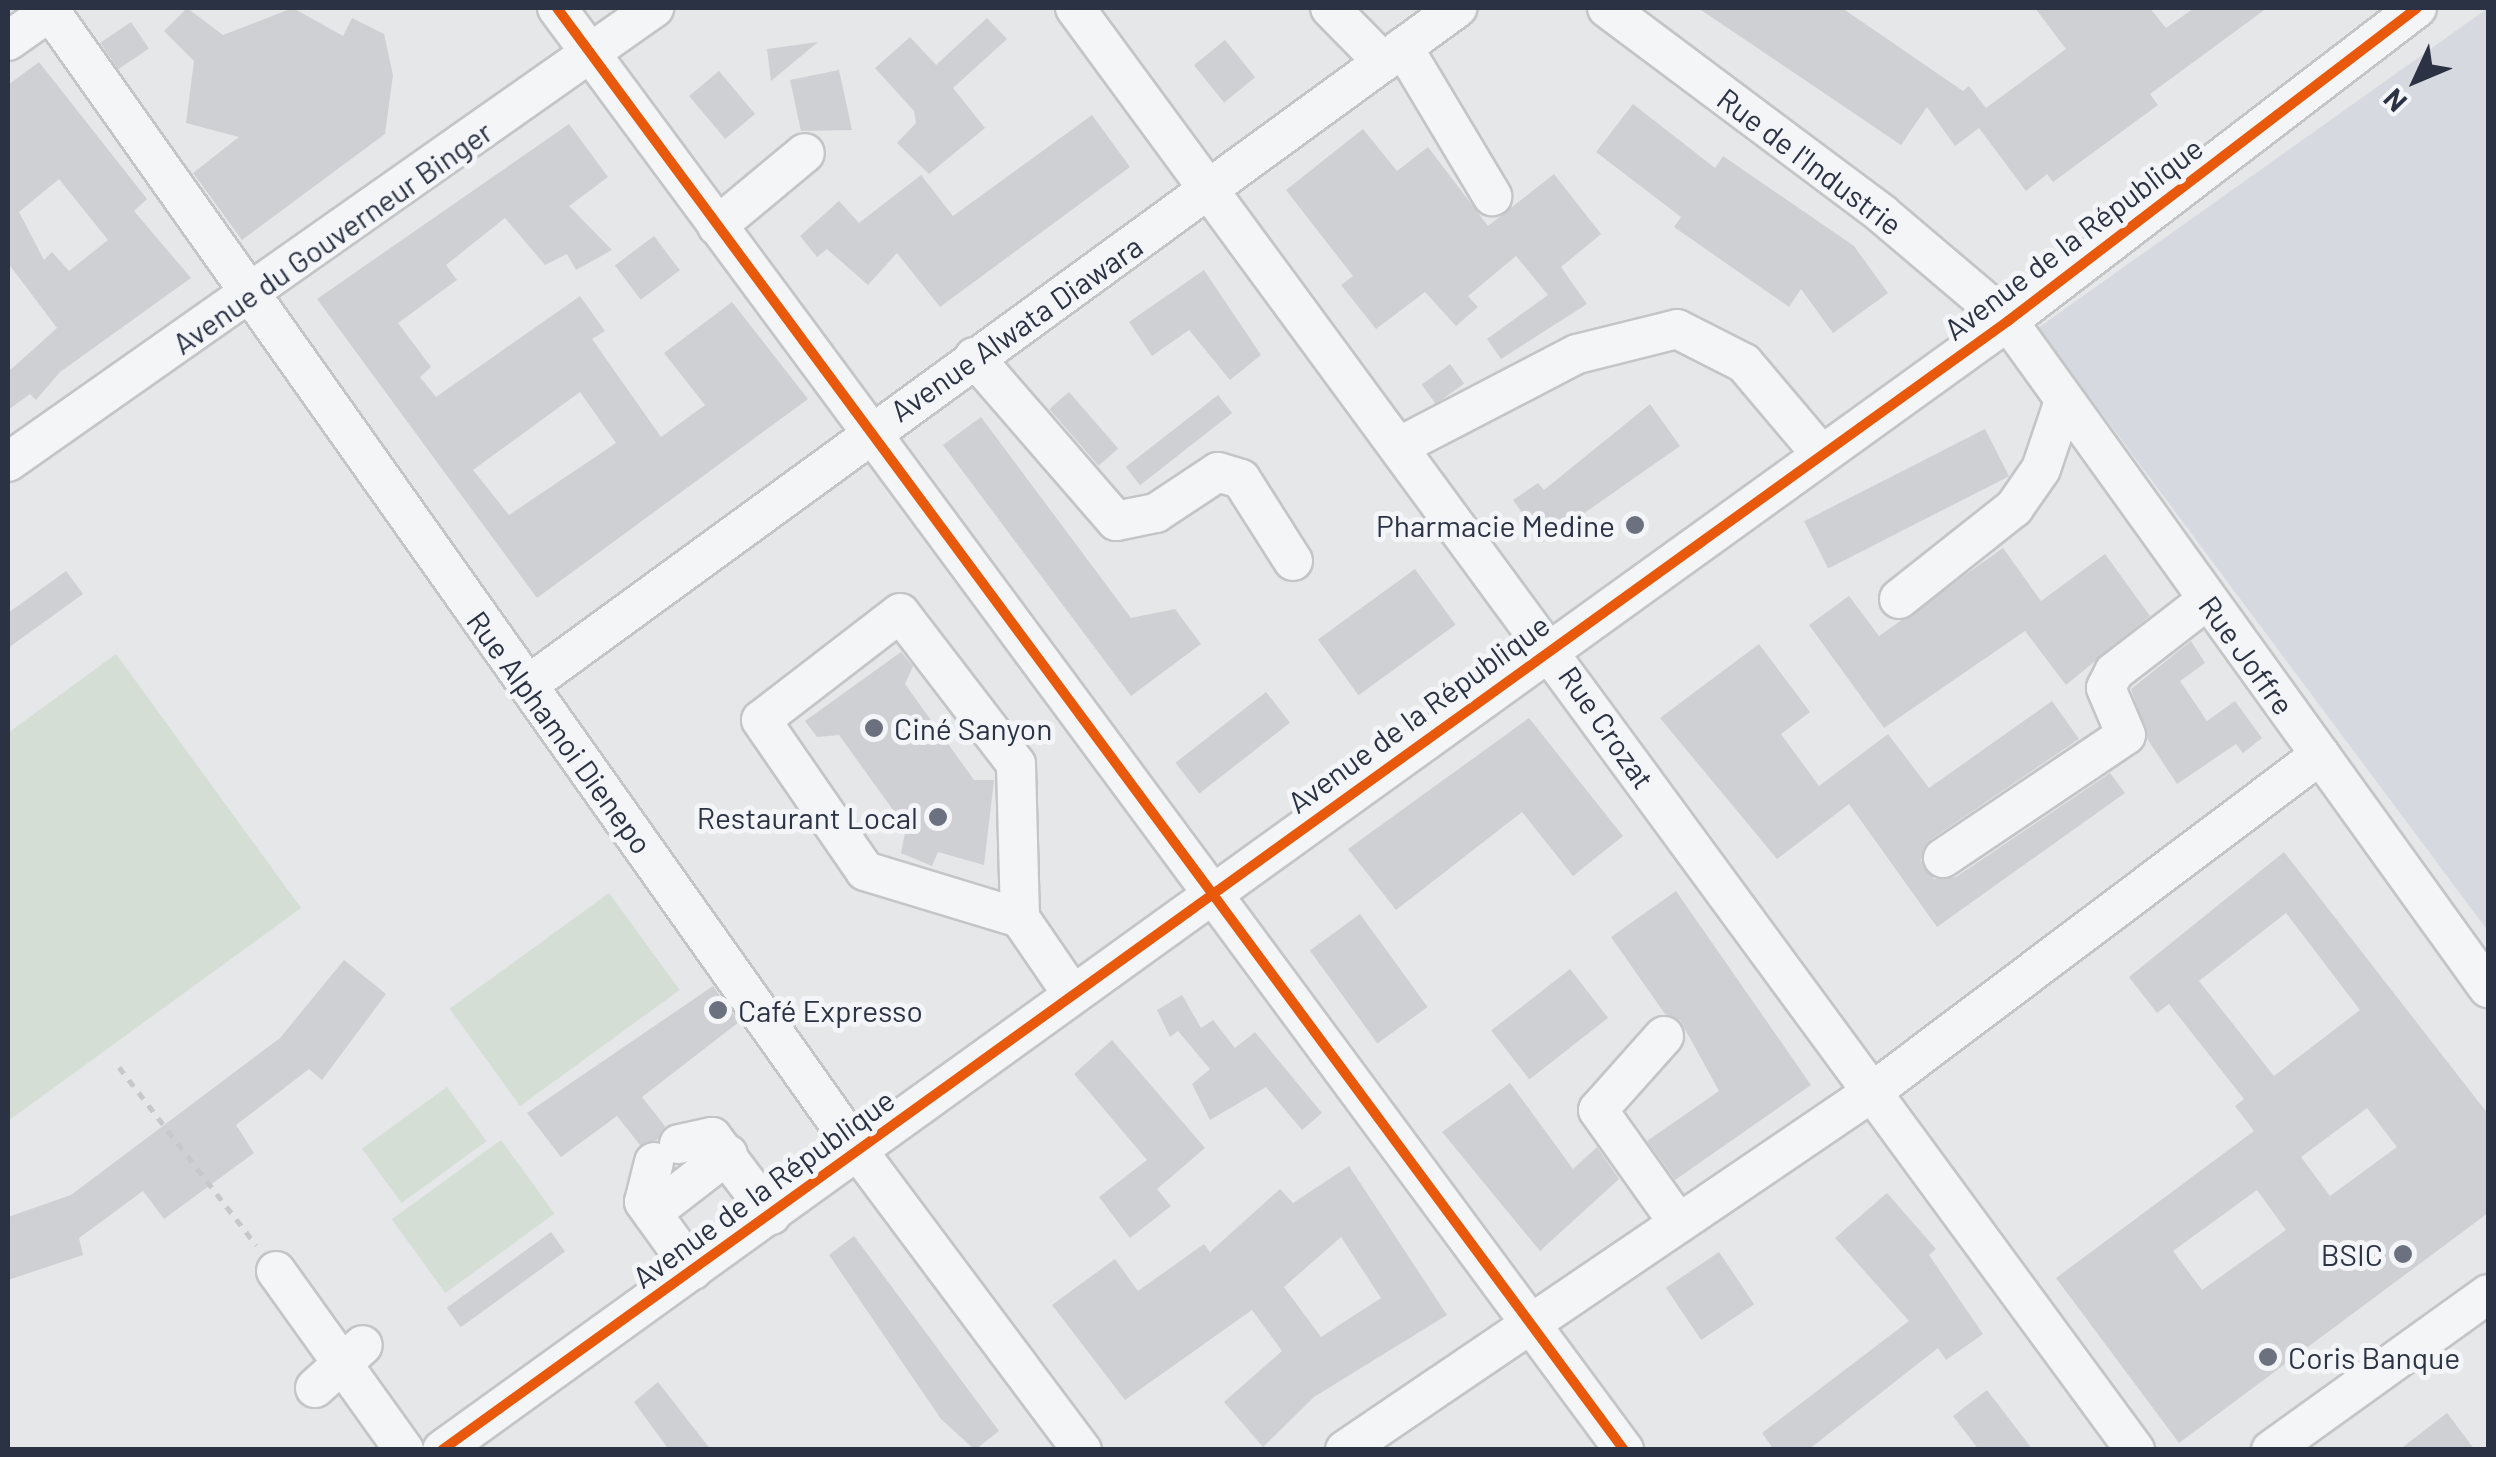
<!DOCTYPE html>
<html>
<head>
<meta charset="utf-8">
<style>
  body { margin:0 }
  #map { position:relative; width:2496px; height:1457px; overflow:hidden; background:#e5e7e9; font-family:Barlow,sans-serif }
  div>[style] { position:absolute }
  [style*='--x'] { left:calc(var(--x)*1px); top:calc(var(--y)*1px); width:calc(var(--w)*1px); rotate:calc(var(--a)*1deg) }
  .built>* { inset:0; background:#d6dae0 }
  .green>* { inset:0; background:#d4ded4; transform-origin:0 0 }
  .building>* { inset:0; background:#cfd0d3; transform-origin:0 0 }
  .path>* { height:5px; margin-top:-2.5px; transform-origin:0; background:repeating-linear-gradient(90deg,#c6c8cc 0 8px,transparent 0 16px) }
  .roads { filter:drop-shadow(2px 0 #c3c5c7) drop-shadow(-2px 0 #c3c5c7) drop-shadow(0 2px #c3c5c7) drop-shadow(0 -2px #c3c5c7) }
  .minor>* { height:38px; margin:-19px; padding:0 19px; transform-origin:19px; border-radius:19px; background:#f4f5f6 }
  .cycleway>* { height:10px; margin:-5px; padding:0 5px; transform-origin:5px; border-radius:5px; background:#e8590c }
  .dots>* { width:28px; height:28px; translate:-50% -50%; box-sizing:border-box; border:5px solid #f3f5f8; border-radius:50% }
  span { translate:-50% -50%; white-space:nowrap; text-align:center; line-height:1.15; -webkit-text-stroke:10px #f3f5f8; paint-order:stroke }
  .street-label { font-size:30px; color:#2a3244 }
  .poi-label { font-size:30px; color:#2a3244 }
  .right { translate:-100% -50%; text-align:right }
  .left { translate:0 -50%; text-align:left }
  .frame { position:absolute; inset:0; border:10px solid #2a3244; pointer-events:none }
  .north { position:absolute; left:2366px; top:30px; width:100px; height:100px; -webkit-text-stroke:8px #f3f5f8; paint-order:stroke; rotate:226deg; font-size:28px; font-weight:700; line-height:40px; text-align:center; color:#2a3244 }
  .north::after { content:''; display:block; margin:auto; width:35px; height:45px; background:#2a3244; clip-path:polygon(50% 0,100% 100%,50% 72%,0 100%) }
</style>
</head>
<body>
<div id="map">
  <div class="built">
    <div style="clip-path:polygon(2488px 8px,2488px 931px,2038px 328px)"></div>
  </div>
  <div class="green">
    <div style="clip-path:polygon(116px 654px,301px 908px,8px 1121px,8px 733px)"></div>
    <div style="left:609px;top:893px;width:120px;height:197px;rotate:54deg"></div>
    <div style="left:447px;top:1087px;width:67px;height:105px;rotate:54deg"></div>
    <div style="left:501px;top:1140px;width:91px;height:135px;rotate:54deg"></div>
  </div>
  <div class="building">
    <div style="clip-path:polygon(187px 8px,223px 35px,293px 8px,343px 36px,352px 18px,384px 34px,393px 75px,385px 134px,242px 240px,193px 173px,239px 137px,186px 123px,194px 61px,164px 31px)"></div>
    <div style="clip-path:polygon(1698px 8px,1842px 8px,1963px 91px,1969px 86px,1986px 108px,2066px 49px,2035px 8px,2150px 8px,2166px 28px,2194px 8px,2267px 8px,2150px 94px,2158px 105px,2053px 182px,2047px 174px,2026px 191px,1979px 128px,1955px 146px,1927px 107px,1901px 145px)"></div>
    <div style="clip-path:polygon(987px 18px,1007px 39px,953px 88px,985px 128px,929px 174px,897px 143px,916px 123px,914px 111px,875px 68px,910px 37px,936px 65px)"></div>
    <div style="left:131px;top:22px;width:32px;height:37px;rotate:56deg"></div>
    <div style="left:1225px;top:40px;width:48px;height:40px;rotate:51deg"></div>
    <div style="clip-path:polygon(818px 42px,771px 81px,767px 49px)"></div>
    <div style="clip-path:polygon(evenodd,39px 62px,147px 199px,134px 211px,191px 278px,60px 372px,36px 400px,30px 394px,8px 410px,8px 372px,57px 328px,8px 263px,8px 85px,39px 62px,59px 179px,108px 240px,69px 271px,52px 252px,44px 260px,19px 212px,59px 179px)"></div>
    <div style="clip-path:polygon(839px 70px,852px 130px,801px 131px,790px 80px)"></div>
    <div style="left:719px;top:71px;width:56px;height:39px;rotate:50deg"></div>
    <div style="clip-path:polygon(1633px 104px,1715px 168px,1723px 156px,1854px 246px,1888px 293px,1833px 333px,1801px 289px,1789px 307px,1674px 227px,1681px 217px,1596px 152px)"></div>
    <div style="clip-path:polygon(1092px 115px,1130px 167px,940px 307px,897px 253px,868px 285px,827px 249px,817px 257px,800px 236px,839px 201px,859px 223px,921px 175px,953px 216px)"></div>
    <div style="clip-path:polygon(evenodd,569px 124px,608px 177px,569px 206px,612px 250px,576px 270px,567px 254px,545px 265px,505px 218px,446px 265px,457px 280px,398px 323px,431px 367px,420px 377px,436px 397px,580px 296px,605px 331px,592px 339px,661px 437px,705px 405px,664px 353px,732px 302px,808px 399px,537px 598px,317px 299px,569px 124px,580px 392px,616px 443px,509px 515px,473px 470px,580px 392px)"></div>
    <div style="clip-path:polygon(1363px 129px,1397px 171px,1428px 147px,1488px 226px,1554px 174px,1601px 234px,1561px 267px,1587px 304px,1501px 359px,1487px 339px,1548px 295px,1516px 256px,1468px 296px,1478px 307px,1456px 326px,1425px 292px,1376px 329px,1341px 285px,1353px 276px,1286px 190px)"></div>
    <div style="left:654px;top:236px;width:43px;height:49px;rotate:53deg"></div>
    <div style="clip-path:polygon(1204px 270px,1261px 355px,1230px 380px,1189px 330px,1152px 356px,1129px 322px)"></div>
    <div style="left:1450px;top:364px;width:24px;height:35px;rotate:54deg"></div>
    <div style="left:1069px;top:392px;width:75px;height:26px;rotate:49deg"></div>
    <div style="left:1218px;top:395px;width:23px;height:117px;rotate:52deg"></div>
    <div style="clip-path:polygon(1650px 404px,1680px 446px,1543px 542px,1513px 500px,1538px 483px,1544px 490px)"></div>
    <div style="clip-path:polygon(981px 417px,1131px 618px,1175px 609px,1201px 644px,1131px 696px,943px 445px)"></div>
    <div style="left:1985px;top:429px;width:53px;height:203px;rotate:63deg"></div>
    <div style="clip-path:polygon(2003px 548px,2041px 601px,2105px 554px,2150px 616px,2066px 685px,2025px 631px,1884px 728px,1809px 625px,1849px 596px,1879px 636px)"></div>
    <div style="left:1415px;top:569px;width:69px;height:120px;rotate:54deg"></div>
    <div style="clip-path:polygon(66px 571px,83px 594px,8px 648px,8px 613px)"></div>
    <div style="clip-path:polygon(2191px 641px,2205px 663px,2180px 681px,2207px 721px,2235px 701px,2262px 738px,2243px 753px,2236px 744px,2177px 784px,2148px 740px,2131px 689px)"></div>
    <div style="clip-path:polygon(1759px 644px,1810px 712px,1781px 734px,1819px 786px,1888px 734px,1929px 788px,2052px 701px,2079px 739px,1930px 840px,1921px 860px,1934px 879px,1956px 877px,2110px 773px,2125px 793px,1937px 927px,1849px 804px,1777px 859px,1660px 718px)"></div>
    <div style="clip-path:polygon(901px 652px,913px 666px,905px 684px,974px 780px,994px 780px,984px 865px,938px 852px,932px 866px,901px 853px,906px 828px,839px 735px,817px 737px,805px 721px)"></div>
    <div style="left:1266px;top:692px;width:39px;height:115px;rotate:52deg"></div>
    <div style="clip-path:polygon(1529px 718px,1623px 836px,1573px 876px,1522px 812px,1396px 910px,1348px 849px)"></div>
    <div style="clip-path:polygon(evenodd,2284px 852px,2488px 1114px,2488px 1213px,2179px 1443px,2056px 1278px,2254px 1131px,2235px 1106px,2244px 1099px,2169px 1004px,2157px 1013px,2129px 977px,2284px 852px,2286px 913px,2360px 1010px,2274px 1076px,2199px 981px,2286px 913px,2284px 852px,2367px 1108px,2397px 1147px,2330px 1196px,2301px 1157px,2367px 1108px,2284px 852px,2257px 1190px,2286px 1230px,2202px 1290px,2173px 1251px,2257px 1190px)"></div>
    <div style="clip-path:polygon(1676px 891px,1811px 1085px,1675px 1180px,1647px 1141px,1719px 1091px,1680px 1020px,1665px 1014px,1611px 937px)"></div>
    <div style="left:1360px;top:914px;width:115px;height:62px;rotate:54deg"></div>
    <div style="clip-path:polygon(344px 960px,386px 994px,322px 1080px,309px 1069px,236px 1125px,254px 1153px,164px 1219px,143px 1191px,79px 1238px,83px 1255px,8px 1280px,8px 1217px,71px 1195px,280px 1038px)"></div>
    <div style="left:1570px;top:969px;width:62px;height:100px;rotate:52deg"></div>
    <div style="clip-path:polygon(713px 986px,739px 1022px,642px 1097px,665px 1126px,657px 1140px,640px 1145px,617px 1116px,561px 1157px,527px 1113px)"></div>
    <div style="clip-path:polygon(1182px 995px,1201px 1028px,1213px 1020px,1235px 1048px,1255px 1032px,1322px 1113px,1302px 1130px,1266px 1087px,1210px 1120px,1192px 1084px,1210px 1069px,1178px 1031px,1170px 1037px,1157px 1010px)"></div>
    <div style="clip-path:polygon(1112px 1040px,1205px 1148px,1157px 1189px,1171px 1206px,1130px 1238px,1099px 1197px,1147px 1160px,1074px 1074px)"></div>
    <div style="clip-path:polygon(1510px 1083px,1573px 1169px,1597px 1147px,1619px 1179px,1540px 1251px,1442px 1132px)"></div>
    <div style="clip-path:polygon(evenodd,1349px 1166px,1447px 1315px,1314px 1397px,1263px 1447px,1224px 1402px,1282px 1351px,1252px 1310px,1125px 1400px,1052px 1305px,1115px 1259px,1138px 1291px,1204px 1244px,1210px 1252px,1280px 1189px,1293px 1203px,1349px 1166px,1341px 1237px,1381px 1298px,1321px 1337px,1284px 1287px,1341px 1237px)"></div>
    <div style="clip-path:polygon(1887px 1193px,1936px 1249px,1929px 1255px,1983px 1334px,1946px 1360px,1938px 1348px,1808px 1450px,1774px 1450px,1762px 1433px,1909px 1321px,1835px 1238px)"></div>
    <div style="left:551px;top:1232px;width:24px;height:129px;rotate:54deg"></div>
    <div style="clip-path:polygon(854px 1236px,999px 1431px,975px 1450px,941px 1419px,829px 1255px)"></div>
    <div style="left:1719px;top:1252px;width:63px;height:64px;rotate:56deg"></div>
    <div style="clip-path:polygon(658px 1382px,711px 1450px,669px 1450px,634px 1402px)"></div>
    <div style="clip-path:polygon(1987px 1390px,2033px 1450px,1979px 1450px,1953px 1416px)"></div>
    <div style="clip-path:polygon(2447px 1413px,2475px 1450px,2399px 1450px)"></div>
  </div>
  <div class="path">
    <div style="--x:119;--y:1067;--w:225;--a:52.4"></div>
  </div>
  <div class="roads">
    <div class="minor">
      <div style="--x:48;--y:8;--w:1401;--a:54.68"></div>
      <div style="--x:858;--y:1151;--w:374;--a:53.2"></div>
      <div style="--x:557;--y:8;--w:1794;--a:53.5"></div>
      <div style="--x:1075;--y:8;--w:1790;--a:53.68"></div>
      <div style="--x:1330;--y:8;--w:76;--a:45.5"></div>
      <div style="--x:1607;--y:8;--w:344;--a:36.8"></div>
      <div style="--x:1882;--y:214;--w:165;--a:40.3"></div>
      <div style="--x:2008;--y:321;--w:822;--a:54.26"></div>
      <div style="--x:8;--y:41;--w:57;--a:-35.1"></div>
      <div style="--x:1403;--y:47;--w:174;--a:59.1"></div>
      <div style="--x:717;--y:226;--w:114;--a:-39.7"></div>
      <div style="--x:974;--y:357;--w:217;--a:49.1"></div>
      <div style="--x:1116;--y:521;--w:41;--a:-11.3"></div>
      <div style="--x:1156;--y:513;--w:74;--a:-33.5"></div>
      <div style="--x:1218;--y:472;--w:24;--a:17"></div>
      <div style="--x:1241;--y:479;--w:97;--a:57.6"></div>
      <div style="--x:1400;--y:446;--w:199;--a:-27.5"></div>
      <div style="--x:1577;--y:354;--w:103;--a:-14"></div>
      <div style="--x:1677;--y:329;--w:75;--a:26.9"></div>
      <div style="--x:1744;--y:363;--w:119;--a:49.8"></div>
      <div style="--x:8;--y:462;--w:790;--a:-35.1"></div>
      <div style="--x:1899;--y:599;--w:147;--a:-38.4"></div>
      <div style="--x:2014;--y:508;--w:47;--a:-55.3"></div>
      <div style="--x:2041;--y:469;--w:72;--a:-71.3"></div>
      <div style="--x:528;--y:685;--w:1150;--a:-36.08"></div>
      <div style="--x:1943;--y:858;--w:220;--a:-33.9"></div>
      <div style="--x:2126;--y:735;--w:51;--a:-113.1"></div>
      <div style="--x:2106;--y:688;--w:18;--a:-63"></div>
      <div style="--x:2114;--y:672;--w:116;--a:-37.7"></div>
      <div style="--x:1020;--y:918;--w:154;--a:-91.5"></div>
      <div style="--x:1016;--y:764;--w:190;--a:-127.5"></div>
      <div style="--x:900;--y:613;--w:175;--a:142.4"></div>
      <div style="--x:761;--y:720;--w:183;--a:55.4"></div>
      <div style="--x:865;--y:871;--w:162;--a:16.9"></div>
      <div style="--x:1020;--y:918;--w:92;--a:55.6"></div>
      <div style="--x:1664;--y:1036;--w:99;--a:131.7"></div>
      <div style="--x:1598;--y:1110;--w:136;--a:54.6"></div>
      <div style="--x:679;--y:1144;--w:34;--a:-12"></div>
      <div style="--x:712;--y:1137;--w:98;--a:52.9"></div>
      <div style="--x:654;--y:1162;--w:41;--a:104"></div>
      <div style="--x:644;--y:1202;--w:84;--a:54.2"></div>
      <div style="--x:652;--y:1213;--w:96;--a:-37.8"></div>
      <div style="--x:276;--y:1271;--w:220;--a:54.4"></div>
      <div style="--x:315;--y:1388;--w:64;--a:-41.9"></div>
      <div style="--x:442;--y:1450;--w:1931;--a:-35.79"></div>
      <div style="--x:2008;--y:321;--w:515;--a:-37.43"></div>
      <div style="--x:1345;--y:1450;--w:632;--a:-34.17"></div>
      <div style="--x:1868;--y:1095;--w:566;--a:-36.95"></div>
      <div style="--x:2271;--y:1450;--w:267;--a:-35.7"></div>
    </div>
  </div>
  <div class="cycleway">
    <div style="--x:557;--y:8;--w:1794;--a:53.5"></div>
    <div style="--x:442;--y:1450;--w:1931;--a:-35.79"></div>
    <div style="--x:2008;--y:321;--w:515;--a:-37.43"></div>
  </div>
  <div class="dots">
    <div style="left:1635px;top:525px;background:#6b717e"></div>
    <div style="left:874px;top:728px;background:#6b717e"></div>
    <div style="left:938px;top:817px;background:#6b717e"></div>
    <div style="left:718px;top:1010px;background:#6b717e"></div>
    <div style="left:2403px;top:1254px;background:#6b717e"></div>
    <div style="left:2268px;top:1357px;background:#6b717e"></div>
  </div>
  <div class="street-label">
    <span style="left:1810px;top:161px;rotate:37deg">Rue de l'Industrie</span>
    <span style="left:332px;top:237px;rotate:-35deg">Avenue du Gouverneur Binger</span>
    <span style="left:2073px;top:238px;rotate:-37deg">Avenue de la République</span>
    <span style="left:1016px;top:328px;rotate:-35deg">Avenue Alwata Diawara</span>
    <span style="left:2247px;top:655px;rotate:54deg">Rue Joffre</span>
    <span style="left:1418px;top:713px;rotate:-36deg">Avenue de la République</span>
    <span style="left:1607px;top:727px;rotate:55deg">Rue Crozat</span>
    <span style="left:560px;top:732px;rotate:54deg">Rue Alphamoi Dienepo</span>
    <span style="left:763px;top:1188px;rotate:-36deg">Avenue de la République</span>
  </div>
  <div class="poi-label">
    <span class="right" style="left:1615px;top:525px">Pharmacie Medine</span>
    <span class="left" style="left:894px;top:728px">Ciné Sanyon</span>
    <span class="right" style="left:918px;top:817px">Restaurant Local</span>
    <span class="left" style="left:738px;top:1010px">Café Expresso</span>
    <span class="right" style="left:2383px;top:1254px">BSIC</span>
    <span class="left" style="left:2288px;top:1357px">Coris Banque</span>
  </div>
  <div class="frame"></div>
  <div class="north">N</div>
</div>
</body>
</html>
